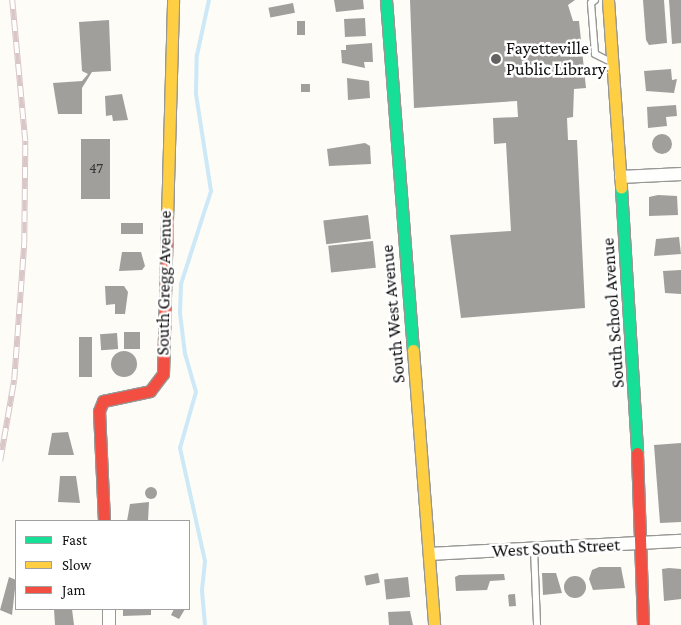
<!DOCTYPE html>
<html>
<head>
<meta charset="utf-8">
<style>
  body { margin:0 }
  #map { position:relative; width:681px; height:625px; overflow:hidden; background:#fdfcf7; font-family:"Crimson Pro",serif }
  div>[style] { position:absolute }
  [style*='--x'] { left:calc(var(--x)*1px); top:calc(var(--y)*1px); width:calc(var(--w)*1px); rotate:calc(var(--a)*1deg) }
  .stream>* { height:4px; margin:-2px; padding:0 2px; transform-origin:2px; border-radius:2px; background:#cde8f7 }
  .building>* { inset:0; background:#a19f9c; transform-origin:0 0 }
  .round { border-radius:50% }
  .roads { filter:drop-shadow(1px 0 #979795) drop-shadow(-1px 0 #979795) drop-shadow(0 1px #979795) drop-shadow(0 -1px #979795) }
  .lane>* { height:6px; margin:-3px; padding:0 3px; transform-origin:3px; border-radius:3px; background:#fffffe }
  .street>* { height:12px; margin:-6px; padding:0 6px; transform-origin:6px; border-radius:6px; background:#fffffe }
  .fast>* { height:11px; margin:-5.5px; padding:0 5.5px; transform-origin:5.5px; border-radius:5.5px; background:#16e098 }
  .slow>* { height:11px; margin:-5.5px; padding:0 5.5px; transform-origin:5.5px; border-radius:5.5px; background:#ffcf43 }
  .jam>* { height:11px; margin:-5.5px; padding:0 5.5px; transform-origin:5.5px; border-radius:5.5px; background:#f24e42 }
  .rail>* { height:5.5px; margin-top:-2.75px; transform-origin:0; background:repeating-linear-gradient(90deg,#fff 0 11px,#d9c6c7 0 22px); box-sizing:border-box; border-block:1px solid #d9c6c7 }
  .dots>* { width:14px; height:14px; translate:-50% -50%; box-sizing:border-box; border:2px solid #fff; border-radius:50% }
  span { translate:-50% -50%; white-space:nowrap; text-align:center; line-height:1.15; -webkit-text-stroke:5px #fff; paint-order:stroke }
  .number-label { font-size:15px; color:#353434 }
  .number-label span { -webkit-text-stroke-width:0 }
  .poi-label { font-size:18px; color:#111 }
  .left { translate:0 -50%; text-align:left }
  .street-label { font-size:18px; color:#111 }
  .legend { position:absolute; left:15px; top:520px; width:175px; height:90px; box-sizing:border-box; background:#fff; border:1px solid #a0a0a0; margin:0; padding:6px 9px; list-style:none; font-size:15px; color:#111 }
  .legend li { display:flex; align-items:center; gap:10px; height:25px }
  .legend b { width:25px; border:1px solid #a0a0a0 }
</style>
</head>
<body>
<div id="map">
  <div class="stream">
    <div style="--x:205;--y:625;--w:35;--a:-95"></div>
    <div style="--x:202;--y:590;--w:29;--a:-84"></div>
    <div style="--x:205;--y:561;--w:116;--a:-102.5"></div>
    <div style="--x:180;--y:448;--w:58;--a:-74.1"></div>
    <div style="--x:196;--y:392;--w:40;--a:-106"></div>
    <div style="--x:185;--y:354;--w:41;--a:-97"></div>
    <div style="--x:180;--y:313;--w:29;--a:-88"></div>
    <div style="--x:181;--y:284;--w:98;--a:-72.1"></div>
    <div style="--x:211;--y:191;--w:98;--a:-98.8"></div>
    <div style="--x:196;--y:94;--w:39;--a:-89"></div>
    <div style="--x:197;--y:55;--w:56;--a:-77.7"></div>
  </div>
  <div class="building">
    <div style="clip-path:polygon(334px 0,363px 0,364px 9px,336px 12px)"></div>
    <div style="clip-path:polygon(410px 0,575px 0,568px 5px,573px 21px,579px 21px,586px 88px,574px 89px,573px 117px,567px 118px,568px 140px,577px 140px,585px 308px,461px 318px,450px 235px,511px 231px,506px 143px,494px 144px,493px 118px,518px 117px,517px 101px,414px 108px)"></div>
    <div style="clip-path:polygon(643px 0,664px 0,667px 43px,649px 45px,646px 40px)"></div>
    <div style="clip-path:polygon(669px 0,681px 0,681px 43px,672px 44px)"></div>
    <div style="left:293px;top:3px;width:10px;height:25px;rotate:79deg"></div>
    <div style="left:365px;top:18px;width:18px;height:21px;rotate:87deg"></div>
    <div style="clip-path:polygon(109px 20px,111px 71px,92px 72px,82px 88px,82px 114px,58px 114px,53px 83px,82px 81px,88px 74px,82px 71px,79px 22px)"></div>
    <div style="left:297px;top:21px;width:8px;height:14px"></div>
    <div style="clip-path:polygon(372px 43px,373px 62px,364px 62px,365px 68px,342px 63px,341px 50px,346px 50px,346px 45px)"></div>
    <div style="clip-path:polygon(671px 69px,672px 80px,677px 79px,674px 93px,646px 91px,644px 71px)"></div>
    <div style="clip-path:polygon(347px 78px,369px 81px,370px 98px,348px 100px)"></div>
    <div style="left:310px;top:84px;width:8px;height:9px;rotate:90deg"></div>
    <div style="clip-path:polygon(122px 94px,128px 120px,113px 121px,112px 115px,106px 116px,105px 96px)"></div>
    <div style="clip-path:polygon(676px 105px,677px 116px,666px 117px,667px 126px,648px 128px,647px 107px)"></div>
    <div class="round" style="left:652px;top:134px;width:20px;height:20px"></div>
    <div style="left:110px;top:139px;width:60px;height:29px;rotate:90deg"></div>
    <div style="clip-path:polygon(365px 143px,370px 146px,371px 164px,329px 166px,327px 149px)"></div>
    <div style="clip-path:polygon(658px 195px,677px 196px,678px 215px,649px 216px,649px 197px)"></div>
    <div style="left:368px;top:215px;width:24px;height:45px;rotate:83deg"></div>
    <div style="left:121px;top:223px;width:22px;height:11px"></div>
    <div style="clip-path:polygon(679px 237px,681px 254px,654px 256px,656px 239px)"></div>
    <div style="left:373px;top:241px;width:27px;height:45px;rotate:84deg"></div>
    <div style="clip-path:polygon(122px 252px,141px 252px,145px 266px,142px 270px,119px 271px)"></div>
    <div style="clip-path:polygon(681px 270px,681px 294px,665px 293px,663px 271px)"></div>
    <div style="clip-path:polygon(105px 286px,124px 286px,128px 292px,125px 314px,115px 314px,115px 304px,106px 305px)"></div>
    <div style="left:124px;top:332px;width:16px;height:17px"></div>
    <div style="left:117px;top:333px;width:16px;height:17px;rotate:86deg"></div>
    <div style="left:79px;top:337px;width:13px;height:40px"></div>
    <div class="round" style="left:111px;top:351px;width:26px;height:26px"></div>
    <div style="clip-path:polygon(68px 432px,74px 455px,48px 455px,52px 433px)"></div>
    <div style="clip-path:polygon(681px 443px,681px 522px,660px 523px,654px 445px)"></div>
    <div style="clip-path:polygon(60px 476px,76px 476px,80px 503px,58px 502px)"></div>
    <div class="round" style="left:145px;top:487px;width:12px;height:12px"></div>
    <div style="clip-path:polygon(149px 502px,148px 521px,127px 521px,130px 504px)"></div>
    <div style="clip-path:polygon(599px 567px,621px 567px,625px 588px,593px 590px,589px 579px,592px 570px)"></div>
    <div style="clip-path:polygon(669px 568px,681px 569px,681px 599px,664px 601px,662px 569px)"></div>
    <div style="left:378px;top:573px;width:10px;height:14px;rotate:79deg"></div>
    <div style="clip-path:polygon(542px 573px,556px 573px,562px 593px,543px 595px)"></div>
    <div style="clip-path:polygon(504px 574px,505px 580px,490px 581px,487px 590px,456px 591px,455px 577px,459px 575px)"></div>
    <div class="round" style="left:564px;top:576px;width:22px;height:22px"></div>
    <div style="clip-path:polygon(9px 577px,16px 580px,12px 615px,0 610px)"></div>
    <div style="left:408px;top:577px;width:20px;height:24px;rotate:84deg"></div>
    <div style="left:515px;top:594px;width:12px;height:7px;rotate:85deg"></div>
    <div style="clip-path:polygon(54px 609px,72px 609px,74px 625px,55px 625px)"></div>
    <div style="clip-path:polygon(123px 609px,151px 609px,151px 615px,123px 616px)"></div>
    <div style="clip-path:polygon(174px 609px,185px 609px,179px 619px,171px 615px)"></div>
    <div style="clip-path:polygon(410px 611px,413px 625px,389px 625px,388px 612px)"></div>
  </div>
  <div class="roads">
    <div class="lane">
      <div style="--x:595;--y:0;--w:5;--a:143"></div>
      <div style="--x:591;--y:3;--w:51;--a:85.5"></div>
      <div style="--x:595;--y:54;--w:18;--a:27"></div>
      <div style="--x:534;--y:549;--w:76;--a:87.7"></div>
    </div>
    <div class="street">
      <div style="--x:621;--y:177;--w:60;--a:-2.9"></div>
      <div style="--x:430;--y:554;--w:251;--a:-3"></div>
      <div style="--x:109;--y:609;--w:16;--a:90"></div>
    </div>
    <div class="fast">
      <div style="--x:386;--y:0;--w:351;--a:85.6"></div>
      <div style="--x:621;--y:188;--w:265;--a:86.5"></div>
    </div>
    <div class="slow">
      <div style="--x:608;--y:0;--w:188;--a:86"></div>
      <div style="--x:167;--y:219;--w:219;--a:-88.4"></div>
      <div style="--x:413;--y:350;--w:276;--a:85.6"></div>
    </div>
    <div class="jam">
      <div style="--x:637;--y:453;--w:172;--a:88"></div>
      <div style="--x:104;--y:521;--w:110;--a:-92.6"></div>
      <div style="--x:99;--y:411;--w:11;--a:-68"></div>
      <div style="--x:103;--y:401;--w:48;--a:-12"></div>
      <div style="--x:150;--y:391;--w:21;--a:-53"></div>
      <div style="--x:163;--y:374;--w:155;--a:-88.5"></div>
    </div>
  </div>
  <div class="rail">
    <div style="--x:0;--y:461;--w:82;--a:-80.2"></div>
    <div style="--x:14;--y:380;--w:136;--a:-85.8"></div>
    <div style="--x:24;--y:244;--w:103;--a:-89.4"></div>
    <div style="--x:25;--y:141;--w:142;--a:-95.3"></div>
  </div>
  <div class="dots">
    <div style="left:496px;top:59px;background:#646362"></div>
  </div>
  <div class="number-label">
    <span style="left:96px;top:169px">47</span>
  </div>
  <div class="poi-label">
    <span class="left" style="left:506px;top:59px">Fayetteville<br>Public Library</span>
  </div>
  <div class="street-label">
    <span style="left:164px;top:283px;rotate:-89deg">South Gregg Avenue</span>
    <span style="left:613px;top:313px;rotate:-94deg">South School Avenue</span>
    <span style="left:393px;top:314px;rotate:-95deg">South West Avenue</span>
    <span style="left:556px;top:548px;rotate:-3deg">West South Street</span>
  </div>
  <ul class="legend">
  <li><b style="height:6px;background:#16e098"></b>Fast</li>
  <li><b style="height:6px;background:#ffcf43"></b>Slow</li>
  <li><b style="height:6px;background:#f24e42"></b>Jam</li>
  </ul>
</div>
</body>
</html>
